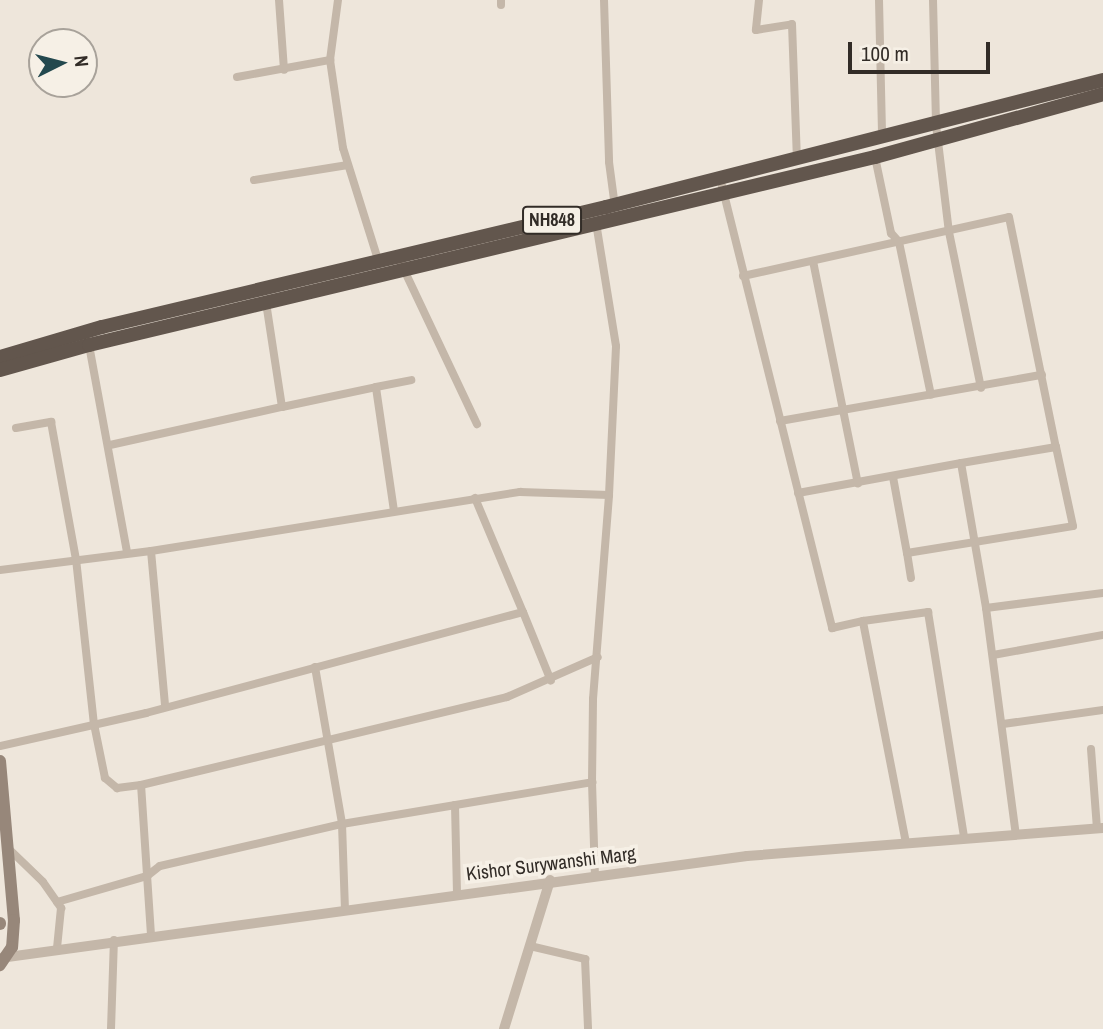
<!DOCTYPE html>
<html>
<head>
<meta charset="utf-8">
<style>
  body { margin:0 }
  #map { position:relative; width:1103px; height:1029px; overflow:hidden; background:#eee6db; font-family:"Archivo Narrow",sans-serif }
  div>[style] { position:absolute }
  [style*='--x'] { left:calc(var(--x)*1px); top:calc(var(--y)*1px); width:calc(var(--w)*1px); rotate:calc(var(--a)*1deg) }
  .minor>* { height:8px; margin:-4px; padding:0 4px; transform-origin:4px; border-radius:4px; background:#c4b7a9 }
  .tertiary>* { height:10px; margin:-5px; padding:0 5px; transform-origin:5px; border-radius:5px; background:#c4b7a9 }
  .secondary>* { height:12px; margin:-6px; padding:0 6px; transform-origin:6px; border-radius:6px; background:#97877a }
  .trunk>* { height:14px; margin:-7px; padding:0 7px; transform-origin:7px; border-radius:7px; background:#62564d }
  span { translate:-50% -50%; white-space:nowrap; text-align:center; line-height:1.15; -webkit-text-stroke:7px #f6f0e6; paint-order:stroke }
  .shield-label span { padding:2px 5px; background:#f6f0e6; border:2px solid; border-radius:5px; -webkit-text-stroke-width:0 }
  .shield-label { font-size:18px; color:#322c27; font-weight:700 }
  .street-label { font-size:19px; color:#322c27 }
  .north { position:absolute; left:28px; top:28px; width:70px; height:70px; box-sizing:border-box; background:#f6f0e6; border:2px solid #a8a29a; border-radius:50%; rotate:84deg; font-size:19px; font-weight:700; line-height:28px; text-align:center; color:#322c27 }
  .north::after { content:''; display:block; margin:auto; width:24px; height:32px; background:#23484e; clip-path:polygon(50% 0,100% 100%,50% 72%,0 100%) }
  .scale { position:absolute; left:848px; top:42px; width:142px; height:32px; box-sizing:border-box; border:4px solid #322c27; border-top:0; padding-left:9px; font-size:21px; line-height:24px; white-space:nowrap; color:#322c27; -webkit-text-stroke:5px #f6f0e6; paint-order:stroke }
</style>
</head>
<body>
<div id="map">
  <div class="minor">
    <div style="--x:279;--y:0;--w:70;--a:85.9"></div>
    <div style="--x:338;--y:0;--w:61;--a:97.6"></div>
    <div style="--x:330;--y:60;--w:89;--a:81.6"></div>
    <div style="--x:343;--y:148;--w:121;--a:72.6"></div>
    <div style="--x:604;--y:0;--w:162;--a:88.2"></div>
    <div style="--x:609;--y:162;--w:45;--a:82.4"></div>
    <div style="--x:759;--y:0;--w:30;--a:96"></div>
    <div style="--x:756;--y:30;--w:36;--a:-9"></div>
    <div style="--x:792;--y:24;--w:135;--a:87.9"></div>
    <div style="--x:879;--y:0;--w:137;--a:88.7"></div>
    <div style="--x:933;--y:0;--w:125;--a:88.6"></div>
    <div style="--x:936;--y:125;--w:108;--a:83.1"></div>
    <div style="--x:949;--y:232;--w:159;--a:78.4"></div>
    <div style="--x:501;--y:5;--w:5;--a:-90"></div>
    <div style="--x:237;--y:77;--w:95;--a:-10.4"></div>
    <div style="--x:875;--y:157;--w:78;--a:78.1"></div>
    <div style="--x:891;--y:233;--w:12;--a:48"></div>
    <div style="--x:899;--y:242;--w:156;--a:78.2"></div>
    <div style="--x:720;--y:178;--w:464;--a:76"></div>
    <div style="--x:832;--y:628;--w:32;--a:-13"></div>
    <div style="--x:254;--y:180;--w:95;--a:-9.1"></div>
    <div style="--x:398;--y:257;--w:185;--a:64.7"></div>
    <div style="--x:813;--y:261;--w:227;--a:78.6"></div>
    <div style="--x:743;--y:276;--w:272;--a:-12.5"></div>
    <div style="--x:1009;--y:217;--w:235;--a:78.5"></div>
    <div style="--x:1056;--y:447;--w:96;--a:170.4"></div>
    <div style="--x:961;--y:463;--w:147;--a:80.2"></div>
    <div style="--x:986;--y:608;--w:229;--a:82.5"></div>
    <div style="--x:89;--y:345;--w:211;--a:79.6"></div>
    <div style="--x:282;--y:407;--w:96;--a:-12"></div>
    <div style="--x:780;--y:421;--w:266;--a:-10"></div>
    <div style="--x:16;--y:428;--w:36;--a:-10"></div>
    <div style="--x:51;--y:422;--w:139;--a:79.7"></div>
    <div style="--x:76;--y:559;--w:166;--a:83.8"></div>
    <div style="--x:94;--y:724;--w:55;--a:78.5"></div>
    <div style="--x:105;--y:778;--w:16;--a:40"></div>
    <div style="--x:117;--y:788;--w:24;--a:-7"></div>
    <div style="--x:110;--y:445;--w:176;--a:-12.5"></div>
    <div style="--x:282;--y:407;--w:105;--a:-98.7"></div>
    <div style="--x:893;--y:477;--w:77;--a:79.6"></div>
    <div style="--x:798;--y:493;--w:166;--a:-10.4"></div>
    <div style="--x:475;--y:498;--w:124;--a:67.2"></div>
    <div style="--x:394;--y:511;--w:125;--a:-98.3"></div>
    <div style="--x:376;--y:387;--w:36;--a:-11"></div>
    <div style="--x:151;--y:551;--w:156;--a:84.8"></div>
    <div style="--x:0;--y:570;--w:152;--a:-7.2"></div>
    <div style="--x:151;--y:551;--w:374;--a:-9.1"></div>
    <div style="--x:520;--y:492;--w:89;--a:1.9"></div>
    <div style="--x:609;--y:495;--w:149;--a:-87.3"></div>
    <div style="--x:616;--y:346;--w:125;--a:-99.2"></div>
    <div style="--x:911;--y:578;--w:25;--a:-99"></div>
    <div style="--x:907;--y:553;--w:168;--a:-9.2"></div>
    <div style="--x:1073;--y:526;--w:81;--a:-102.1"></div>
    <div style="--x:986;--y:608;--w:118;--a:-7.3"></div>
    <div style="--x:993;--y:655;--w:112;--a:-10.3"></div>
    <div style="--x:315;--y:667;--w:159;--a:80.2"></div>
    <div style="--x:342;--y:824;--w:84;--a:88"></div>
    <div style="--x:1003;--y:724;--w:101;--a:-8"></div>
    <div style="--x:0;--y:746;--w:150;--a:-12.7"></div>
    <div style="--x:146;--y:713;--w:390;--a:-15"></div>
    <div style="--x:523;--y:612;--w:74;--a:67.9"></div>
    <div style="--x:1091;--y:749;--w:79;--a:85.7"></div>
    <div style="--x:592;--y:782;--w:83;--a:-89.3"></div>
    <div style="--x:593;--y:699;--w:205;--a:-85.5"></div>
    <div style="--x:455;--y:805;--w:88;--a:88.7"></div>
    <div style="--x:906;--y:843;--w:226;--a:-101"></div>
    <div style="--x:863;--y:621;--w:66;--a:-7.9"></div>
    <div style="--x:928;--y:612;--w:229;--a:80.9"></div>
    <div style="--x:9;--y:849;--w:47;--a:44.1"></div>
    <div style="--x:43;--y:882;--w:32;--a:55"></div>
    <div style="--x:61;--y:908;--w:40;--a:95.7"></div>
    <div style="--x:57;--y:902;--w:94;--a:-16.1"></div>
    <div style="--x:147;--y:876;--w:16;--a:-38"></div>
    <div style="--x:160;--y:866;--w:187;--a:-13"></div>
    <div style="--x:342;--y:824;--w:254;--a:-9.5"></div>
    <div style="--x:592;--y:782;--w:93;--a:88.2"></div>
    <div style="--x:151;--y:935;--w:150;--a:-93.8"></div>
    <div style="--x:141;--y:785;--w:376;--a:-13.5"></div>
    <div style="--x:507;--y:697;--w:99;--a:-23.7"></div>
    <div style="--x:530;--y:946;--w:57;--a:13.3"></div>
    <div style="--x:585;--y:959;--w:70;--a:87.5"></div>
    <div style="--x:111;--y:1029;--w:89;--a:-88.1"></div>
  </div>
  <div class="tertiary">
    <div style="--x:0;--y:958;--w:754;--a:-7.78"></div>
    <div style="--x:747;--y:856;--w:357;--a:-4.5"></div>
    <div style="--x:504;--y:1029;--w:156;--a:-72.8"></div>
  </div>
  <div class="secondary">
    <div style="--x:0;--y:761;--w:160;--a:85"></div>
    <div style="--x:14;--y:920;--w:27;--a:94"></div>
    <div style="--x:12;--y:947;--w:22;--a:124"></div>
    <div style="--x:0;--y:923;--w:1;--a:90"></div>
  </div>
  <div class="trunk">
    <div style="--x:0;--y:357;--w:106;--a:-16.4"></div>
    <div style="--x:102;--y:327;--w:518;--a:-13.39"></div>
    <div style="--x:606;--y:207;--w:513;--a:-14.33"></div>
    <div style="--x:0;--y:370;--w:92;--a:-15.7"></div>
    <div style="--x:89;--y:345;--w:808;--a:-13.45"></div>
    <div style="--x:875;--y:157;--w:237;--a:-15.4"></div>
  </div>
  <div class="shield-label">
    <span style="left:552px;top:220px">NH848</span>
  </div>
  <div class="street-label">
    <span style="left:551px;top:864px;rotate:-7deg">Kishor Surywanshi Marg</span>
  </div>
  <div class="north">N</div>
  <div class="scale">100 m</div>
</div>
</body>
</html>
